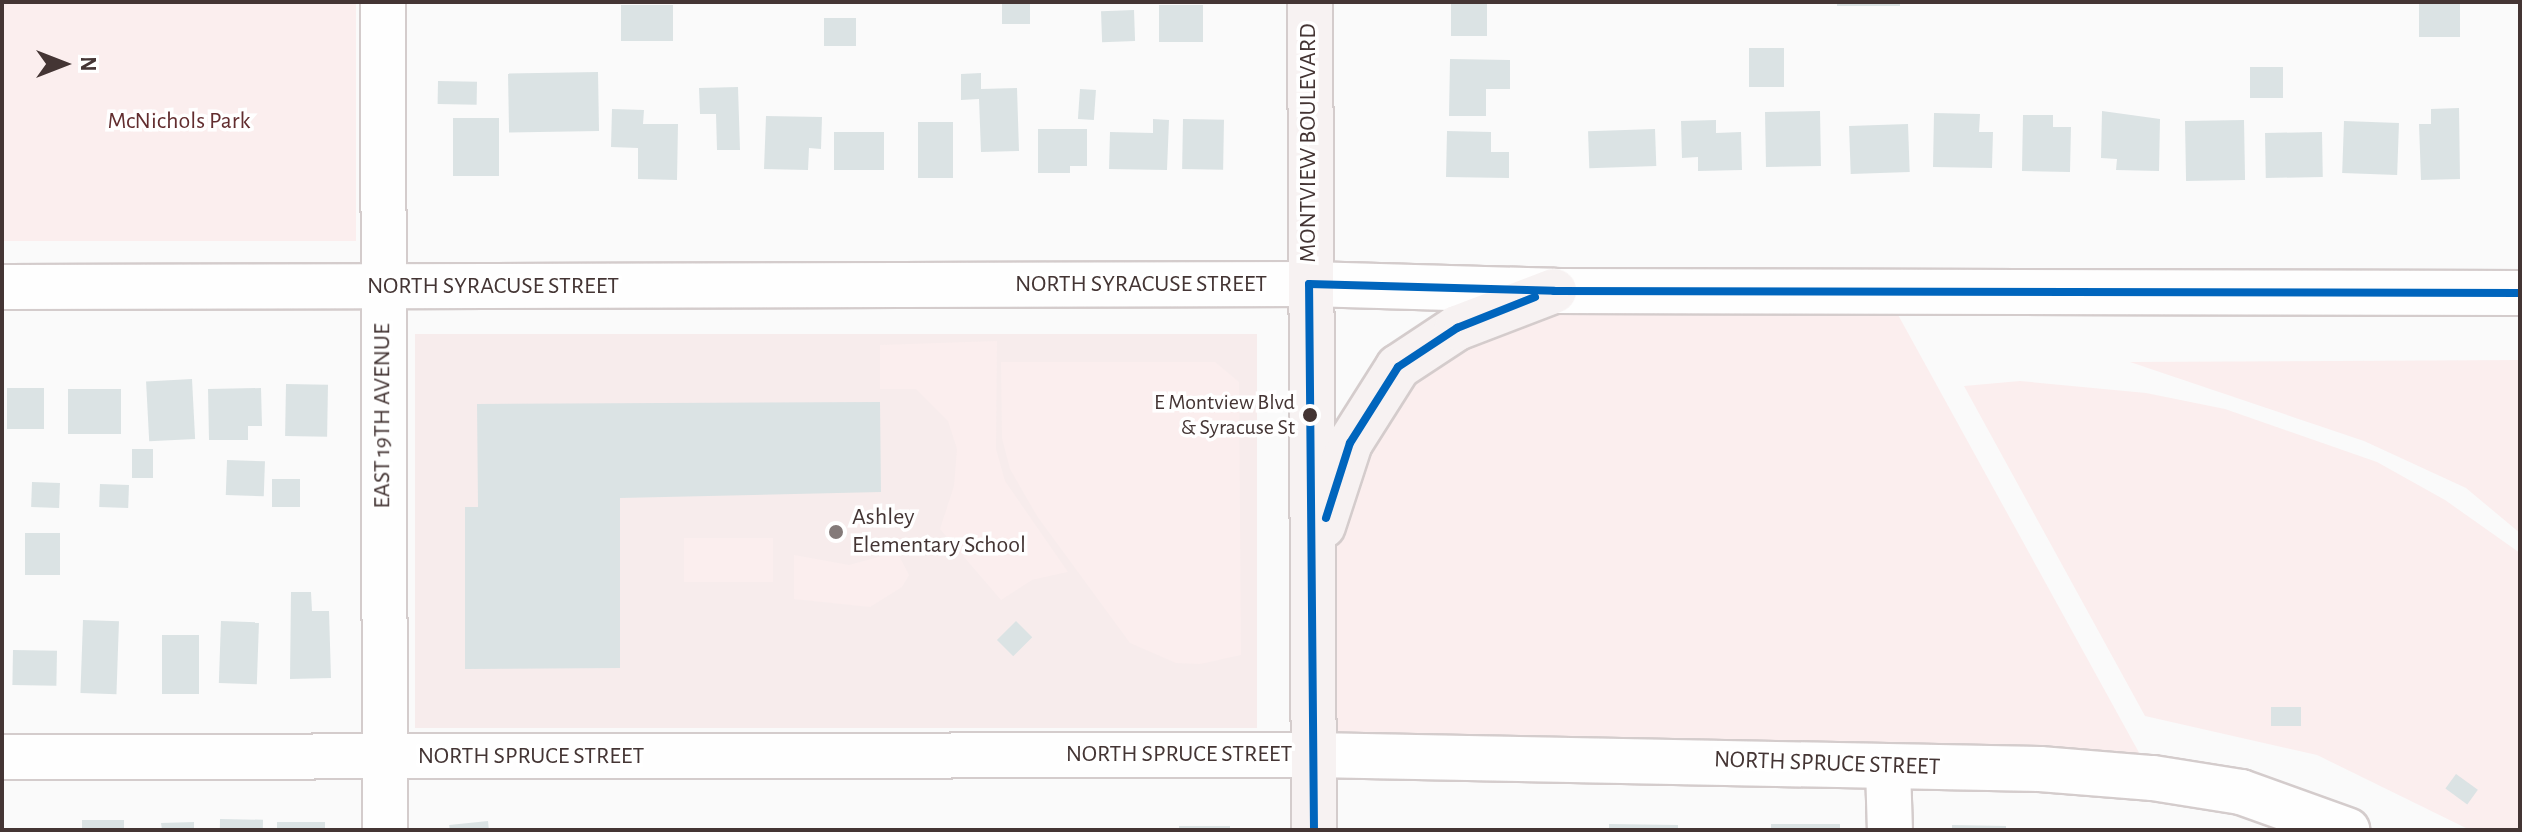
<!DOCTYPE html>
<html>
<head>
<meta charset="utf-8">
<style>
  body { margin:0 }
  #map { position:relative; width:2522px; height:832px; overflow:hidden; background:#fafafa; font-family:"Alegreya Sans",sans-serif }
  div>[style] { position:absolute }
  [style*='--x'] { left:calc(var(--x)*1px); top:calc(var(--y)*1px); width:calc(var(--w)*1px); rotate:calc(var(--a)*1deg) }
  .built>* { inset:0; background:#f7ecec; transform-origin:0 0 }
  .green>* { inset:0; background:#fbeeee; transform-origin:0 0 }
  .building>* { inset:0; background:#dbe3e4; transform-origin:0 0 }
  .roads { filter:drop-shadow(2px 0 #d4cccc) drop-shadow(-2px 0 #d4cccc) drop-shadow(0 2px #d4cccc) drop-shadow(0 -2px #d4cccc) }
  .minor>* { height:44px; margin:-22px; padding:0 22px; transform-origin:22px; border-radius:22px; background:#fefefe }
  .major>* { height:44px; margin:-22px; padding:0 22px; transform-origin:22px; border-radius:22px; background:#f7f2f2 }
  .bus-1>* { height:8px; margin:-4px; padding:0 4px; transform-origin:4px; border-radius:4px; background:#0065bd }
  .dots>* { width:22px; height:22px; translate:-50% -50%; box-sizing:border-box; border:4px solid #fff; border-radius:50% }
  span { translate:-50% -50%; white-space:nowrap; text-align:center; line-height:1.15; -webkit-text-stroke:7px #fff; paint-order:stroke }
  .bus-label { font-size:22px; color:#443534 }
  .right { translate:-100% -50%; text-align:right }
  .park-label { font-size:24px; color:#622d2f }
  .street-label { font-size:24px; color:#443534 }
  .poi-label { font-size:24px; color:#443534 }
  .left { translate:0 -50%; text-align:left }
  .frame { position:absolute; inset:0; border:4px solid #443534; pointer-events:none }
  .north { position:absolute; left:24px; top:24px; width:80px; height:80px; -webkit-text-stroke:6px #fff; paint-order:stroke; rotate:90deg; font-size:22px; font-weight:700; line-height:32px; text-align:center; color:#443534 }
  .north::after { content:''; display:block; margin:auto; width:28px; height:36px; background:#443534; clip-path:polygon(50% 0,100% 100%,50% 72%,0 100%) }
</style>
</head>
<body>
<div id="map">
  <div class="built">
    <div style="left:1257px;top:334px;width:394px;height:842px;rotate:90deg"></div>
  </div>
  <div class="green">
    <div style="left:2px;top:2px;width:354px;height:239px"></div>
    <div style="clip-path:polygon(1886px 293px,2153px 778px,1313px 755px,1312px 562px,1369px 407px,1494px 310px)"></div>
    <div style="clip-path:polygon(997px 341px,996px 449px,1005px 481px,1068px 572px,1032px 580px,1001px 600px,940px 529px,954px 486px,957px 449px,948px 421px,916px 389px,880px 389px,880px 345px)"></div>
    <div style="clip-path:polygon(2520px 360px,2520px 533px,2466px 488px,2364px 441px,2130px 362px)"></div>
    <div style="clip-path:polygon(1001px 362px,1215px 362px,1239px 382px,1241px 655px,1200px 664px,1176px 663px,1130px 643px,1037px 516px,1010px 469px,1002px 438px)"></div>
    <div style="clip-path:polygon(2020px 381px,2146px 393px,2225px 409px,2377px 462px,2445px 500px,2520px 553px,2520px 830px,2470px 830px,2317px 755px,2145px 716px,1964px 386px)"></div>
    <div style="left:684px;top:538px;width:89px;height:44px"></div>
    <div style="clip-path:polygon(897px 552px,909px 575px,902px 587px,870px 607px,794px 599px,794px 555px,849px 565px)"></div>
  </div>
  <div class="building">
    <div style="left:1002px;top:2px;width:28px;height:22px"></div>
    <div style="left:1451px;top:2px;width:36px;height:34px"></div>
    <div style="left:1837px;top:2px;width:63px;height:4px"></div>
    <div style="left:2419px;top:2px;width:41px;height:35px"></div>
    <div style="left:673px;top:5px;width:36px;height:52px;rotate:90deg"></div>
    <div style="left:1159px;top:5px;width:44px;height:37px"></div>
    <div style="left:1134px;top:10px;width:31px;height:33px;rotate:88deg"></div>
    <div style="left:824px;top:18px;width:32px;height:28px"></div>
    <div style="left:1749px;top:48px;width:35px;height:39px"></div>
    <div style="clip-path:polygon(1450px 59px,1510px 60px,1510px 89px,1486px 89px,1486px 116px,1449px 116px)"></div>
    <div style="left:2250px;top:67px;width:33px;height:31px"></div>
    <div style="left:598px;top:72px;width:59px;height:90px;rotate:89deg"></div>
    <div style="clip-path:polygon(981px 73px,981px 89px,1017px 88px,1019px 151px,981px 152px,979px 99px,961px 100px,961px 74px)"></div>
    <div style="left:438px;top:81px;width:39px;height:23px;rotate:1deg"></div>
    <div style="clip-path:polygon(738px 87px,740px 150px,717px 150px,716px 114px,700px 114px,699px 88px)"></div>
    <div style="left:1080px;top:89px;width:16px;height:30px;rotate:4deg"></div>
    <div style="clip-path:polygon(2459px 108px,2460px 179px,2421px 180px,2419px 124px,2431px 124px,2431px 109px)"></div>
    <div style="clip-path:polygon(612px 109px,644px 110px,643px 124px,678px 124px,677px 180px,638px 179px,638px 148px,611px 147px)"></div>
    <div style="left:1820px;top:111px;width:55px;height:55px;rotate:89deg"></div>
    <div style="clip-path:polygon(2102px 111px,2160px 119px,2159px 171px,2116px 170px,2117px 159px,2101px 158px)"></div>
    <div style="clip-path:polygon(1934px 113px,1980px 114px,1979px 132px,1993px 132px,1992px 168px,1933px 167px)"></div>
    <div style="clip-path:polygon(2023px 115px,2053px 115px,2053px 127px,2071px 127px,2070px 172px,2022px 171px)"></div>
    <div style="clip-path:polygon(766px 116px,822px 117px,821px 149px,809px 148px,808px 170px,764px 169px)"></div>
    <div style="left:453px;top:118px;width:46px;height:58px"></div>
    <div style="clip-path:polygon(1153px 119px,1169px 120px,1167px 170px,1109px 169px,1110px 132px,1153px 133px)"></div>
    <div style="left:1183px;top:119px;width:41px;height:50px;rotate:1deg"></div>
    <div style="clip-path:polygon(1716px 120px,1716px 133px,1741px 132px,1742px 170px,1698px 171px,1698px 157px,1682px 158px,1681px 121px)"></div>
    <div style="left:2244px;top:120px;width:60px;height:59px;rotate:89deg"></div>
    <div style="left:2344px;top:121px;width:55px;height:52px;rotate:2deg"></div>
    <div style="left:918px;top:122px;width:35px;height:56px"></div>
    <div style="left:1908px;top:124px;width:48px;height:59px;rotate:88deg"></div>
    <div style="clip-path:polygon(1038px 129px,1087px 129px,1087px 166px,1070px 166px,1070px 173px,1038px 173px)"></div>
    <div style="left:1655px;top:129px;width:37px;height:67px;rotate:88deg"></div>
    <div style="clip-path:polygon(1447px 131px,1491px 132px,1491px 152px,1509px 152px,1509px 178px,1446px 177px)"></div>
    <div style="left:834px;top:132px;width:50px;height:38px"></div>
    <div style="left:2322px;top:132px;width:45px;height:57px;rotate:89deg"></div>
    <div style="left:192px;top:379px;width:60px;height:46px;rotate:87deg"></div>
    <div style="left:286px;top:384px;width:42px;height:52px;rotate:1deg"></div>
    <div style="left:7px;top:388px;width:37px;height:41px"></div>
    <div style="clip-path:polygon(261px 388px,262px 426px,248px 426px,248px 440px,209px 440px,208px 389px)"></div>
    <div style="left:68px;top:389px;width:53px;height:45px"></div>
    <div style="clip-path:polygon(880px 402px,881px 492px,620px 498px,620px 668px,465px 669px,465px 507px,478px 507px,477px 404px)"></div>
    <div style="left:132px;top:449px;width:21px;height:29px"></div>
    <div style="left:227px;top:460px;width:38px;height:35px;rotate:2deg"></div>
    <div style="left:272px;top:479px;width:28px;height:28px"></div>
    <div style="left:32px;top:482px;width:28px;height:25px;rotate:2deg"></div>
    <div style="left:100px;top:484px;width:29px;height:23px;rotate:2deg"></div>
    <div style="left:25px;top:533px;width:35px;height:42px"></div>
    <div style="clip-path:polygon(291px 592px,311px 592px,312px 611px,329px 611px,331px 678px,290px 679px)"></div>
    <div style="left:83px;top:620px;width:36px;height:73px;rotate:2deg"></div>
    <div style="left:221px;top:621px;width:38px;height:62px;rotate:2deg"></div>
    <div style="left:1016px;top:621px;width:23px;height:27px;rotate:45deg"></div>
    <div style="left:162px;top:635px;width:37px;height:59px"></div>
    <div style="left:13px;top:650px;width:44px;height:35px;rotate:1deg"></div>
    <div style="left:2271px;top:707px;width:30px;height:19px"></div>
    <div style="left:2456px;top:774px;width:27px;height:18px;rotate:36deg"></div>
    <div style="left:220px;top:819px;width:43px;height:11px;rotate:1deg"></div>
    <div style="left:124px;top:820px;width:10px;height:42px;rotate:90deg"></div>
    <div style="left:488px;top:821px;width:9px;height:39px;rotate:84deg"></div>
    <div style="clip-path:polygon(194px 822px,194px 830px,162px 830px,161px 823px)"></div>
    <div style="left:277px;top:822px;width:48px;height:8px"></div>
    <div style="clip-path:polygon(1609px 824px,1678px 825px,1678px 830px,1609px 830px)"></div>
    <div style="left:1771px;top:824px;width:69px;height:6px"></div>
    <div style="clip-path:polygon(1952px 825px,2006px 826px,2006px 830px,1952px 830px)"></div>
    <div style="left:1179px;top:826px;width:51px;height:4px"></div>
  </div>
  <div class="roads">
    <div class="minor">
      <div style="--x:383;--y:2;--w:828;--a:89.86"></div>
      <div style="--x:2;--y:287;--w:1307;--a:-0.13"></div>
      <div style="--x:1309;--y:284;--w:245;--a:1.6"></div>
      <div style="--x:1554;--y:291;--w:966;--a:0.12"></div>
      <div style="--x:2;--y:757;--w:1311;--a:-0.09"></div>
      <div style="--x:1313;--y:755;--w:727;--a:1.1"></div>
      <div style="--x:2040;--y:769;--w:113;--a:4.6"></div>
      <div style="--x:2153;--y:778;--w:89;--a:9"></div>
      <div style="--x:2241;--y:792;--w:113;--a:19.7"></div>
      <div style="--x:1888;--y:768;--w:62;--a:88.2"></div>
    </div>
    <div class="major">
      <div style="--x:1310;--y:2;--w:828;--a:89.72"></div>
      <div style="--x:1323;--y:526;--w:87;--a:-72"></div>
      <div style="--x:1350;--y:443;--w:90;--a:-57.7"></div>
      <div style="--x:1398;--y:367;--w:71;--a:-33.5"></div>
      <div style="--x:1457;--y:328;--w:104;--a:-20.9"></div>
    </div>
  </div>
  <div class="bus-1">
    <div style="--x:1326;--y:518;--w:79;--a:-72.3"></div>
    <div style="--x:1350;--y:443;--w:90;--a:-57.7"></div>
    <div style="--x:1398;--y:367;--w:71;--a:-33.5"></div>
    <div style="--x:1457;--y:328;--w:84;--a:-21.7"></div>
    <div style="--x:1314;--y:830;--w:546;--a:-90.52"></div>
    <div style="--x:1309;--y:284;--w:245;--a:1.6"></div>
    <div style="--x:1554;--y:291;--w:966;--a:0.12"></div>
  </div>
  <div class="dots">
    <div style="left:1310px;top:415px;background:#443534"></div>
    <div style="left:836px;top:532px;background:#847a79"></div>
  </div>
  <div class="bus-label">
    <span class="right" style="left:1295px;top:415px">E Montview Blvd<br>&amp; Syracuse St</span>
  </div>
  <div class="park-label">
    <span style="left:179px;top:122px">McNichols Park</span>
  </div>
  <div class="street-label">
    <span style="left:1309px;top:143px;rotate:-90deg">MONTVIEW BOULEVARD</span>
    <span style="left:1141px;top:285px">NORTH SYRACUSE STREET</span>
    <span style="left:493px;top:287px">NORTH SYRACUSE STREET</span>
    <span style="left:383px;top:416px;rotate:-90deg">EAST 19TH AVENUE</span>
    <span style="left:1179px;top:755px">NORTH SPRUCE STREET</span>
    <span style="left:531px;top:757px">NORTH SPRUCE STREET</span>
    <span style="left:1827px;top:764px;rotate:2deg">NORTH SPRUCE STREET</span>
  </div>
  <div class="poi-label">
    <span class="left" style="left:852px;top:532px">Ashley<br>Elementary School</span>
  </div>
  <div class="frame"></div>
  <div class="north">N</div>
</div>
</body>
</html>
